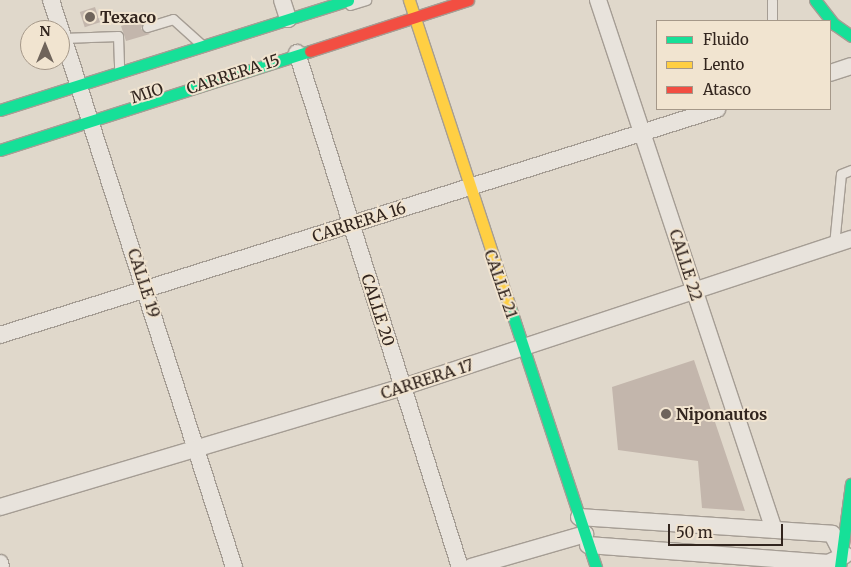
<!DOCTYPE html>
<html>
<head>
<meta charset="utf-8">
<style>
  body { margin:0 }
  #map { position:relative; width:851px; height:567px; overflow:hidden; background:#e0d8cb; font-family:Merriweather,serif }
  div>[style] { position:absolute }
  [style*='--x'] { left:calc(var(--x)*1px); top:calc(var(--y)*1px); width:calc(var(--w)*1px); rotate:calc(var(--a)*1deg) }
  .building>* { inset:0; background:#c3b6ac; transform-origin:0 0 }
  .roads { filter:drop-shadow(1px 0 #a59d94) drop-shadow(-1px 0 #a59d94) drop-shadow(0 1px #a59d94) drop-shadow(0 -1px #a59d94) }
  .lane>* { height:9px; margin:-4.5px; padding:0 4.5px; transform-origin:4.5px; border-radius:4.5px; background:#e8e3dc }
  .street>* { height:16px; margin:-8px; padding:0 8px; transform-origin:8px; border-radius:8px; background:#e8e3dc }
  .fast>* { height:11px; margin:-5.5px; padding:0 5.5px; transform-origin:5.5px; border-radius:5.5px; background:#16e098 }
  .slow>* { height:11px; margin:-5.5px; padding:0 5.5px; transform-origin:5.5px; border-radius:5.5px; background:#ffcf43 }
  .jam>* { height:11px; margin:-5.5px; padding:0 5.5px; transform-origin:5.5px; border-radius:5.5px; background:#f24e42 }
  .dots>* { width:14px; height:14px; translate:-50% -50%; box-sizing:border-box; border:2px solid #f1e4d0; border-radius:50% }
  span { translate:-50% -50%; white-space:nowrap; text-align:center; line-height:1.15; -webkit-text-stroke:4px #f1e4d0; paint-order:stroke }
  .poi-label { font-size:16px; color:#32251e; font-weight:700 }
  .left { translate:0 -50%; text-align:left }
  .street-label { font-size:16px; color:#32251e }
  .legend { position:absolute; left:656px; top:20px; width:175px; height:90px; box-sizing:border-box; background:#f1e4d0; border:1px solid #a59889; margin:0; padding:6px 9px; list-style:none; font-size:15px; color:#32251e }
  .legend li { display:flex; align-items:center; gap:10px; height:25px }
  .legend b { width:25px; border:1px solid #a59889 }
  .north { position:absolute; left:20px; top:20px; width:50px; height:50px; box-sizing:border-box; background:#f1e4d0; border:1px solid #a59889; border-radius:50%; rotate:0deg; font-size:14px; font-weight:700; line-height:20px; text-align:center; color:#32251e }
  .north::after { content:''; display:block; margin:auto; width:18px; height:22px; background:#6f645b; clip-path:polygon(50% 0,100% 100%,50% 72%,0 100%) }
  .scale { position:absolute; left:668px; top:524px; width:115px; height:22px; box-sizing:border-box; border:2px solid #32251e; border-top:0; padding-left:6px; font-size:15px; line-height:18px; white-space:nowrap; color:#32251e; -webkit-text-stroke:4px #f1e4d0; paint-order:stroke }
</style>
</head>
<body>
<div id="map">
  <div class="building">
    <div style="left:95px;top:7px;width:16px;height:16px;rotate:72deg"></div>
    <div style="clip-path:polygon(145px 18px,141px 29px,150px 34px,126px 41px,121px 26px)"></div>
    <div style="clip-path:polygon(694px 360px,716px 425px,745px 511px,702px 508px,698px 461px,618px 450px,612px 387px)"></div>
  </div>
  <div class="roads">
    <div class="lane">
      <div style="--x:772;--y:0;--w:21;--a:90"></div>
      <div style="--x:350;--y:5;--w:17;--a:-17"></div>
      <div style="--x:147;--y:27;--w:27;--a:-17"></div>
      <div style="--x:173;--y:19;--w:38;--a:42"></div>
      <div style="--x:63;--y:38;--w:55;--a:-2.1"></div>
      <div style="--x:118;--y:36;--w:34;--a:88"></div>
      <div style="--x:834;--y:245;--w:71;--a:-84.4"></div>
      <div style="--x:841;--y:174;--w:11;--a:-22"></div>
    </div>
    <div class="street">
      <div style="--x:51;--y:0;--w:596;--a:72.11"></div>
      <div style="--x:282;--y:0;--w:20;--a:72"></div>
      <div style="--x:598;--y:0;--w:558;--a:71.63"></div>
      <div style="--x:297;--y:53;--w:539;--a:72.41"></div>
      <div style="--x:830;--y:73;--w:22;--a:-18"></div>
      <div style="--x:0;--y:335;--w:752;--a:-17.49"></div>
      <div style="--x:0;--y:507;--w:420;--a:-16.6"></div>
      <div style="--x:403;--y:387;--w:472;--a:-18.3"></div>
      <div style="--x:579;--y:517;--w:254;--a:3.8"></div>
      <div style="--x:832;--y:534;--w:20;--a:63"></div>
      <div style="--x:588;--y:545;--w:241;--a:4.3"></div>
      <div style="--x:828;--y:563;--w:19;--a:-25"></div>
      <div style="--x:0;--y:563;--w:4;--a:76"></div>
      <div style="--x:471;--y:567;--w:119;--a:-16.1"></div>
    </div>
    <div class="fast">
      <div style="--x:815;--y:0;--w:31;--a:52"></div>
      <div style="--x:834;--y:24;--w:21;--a:35"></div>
      <div style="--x:0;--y:110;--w:365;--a:-17.5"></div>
      <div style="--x:0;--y:150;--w:325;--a:-17.7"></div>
      <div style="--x:509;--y:304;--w:277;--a:71.7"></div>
      <div style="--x:840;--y:567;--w:84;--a:-82.5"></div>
    </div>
    <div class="slow">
      <div style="--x:409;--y:0;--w:320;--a:71.8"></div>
    </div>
    <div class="jam">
      <div style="--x:310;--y:51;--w:166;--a:-17.9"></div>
    </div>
  </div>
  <div class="dots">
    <div style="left:90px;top:17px;background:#6f645b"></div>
    <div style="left:666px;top:414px;background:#6f645b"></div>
  </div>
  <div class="poi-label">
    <span class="left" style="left:100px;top:17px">Texaco</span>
    <span class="left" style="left:676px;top:414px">Niponautos</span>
  </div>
  <div class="street-label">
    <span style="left:233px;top:74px;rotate:-18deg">CARRERA 15</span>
    <span style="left:147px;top:93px;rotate:-18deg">MIO</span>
    <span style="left:359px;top:222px;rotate:-18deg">CARRERA 16</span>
    <span style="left:686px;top:265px;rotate:72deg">CALLE 22</span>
    <span style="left:144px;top:283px;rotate:72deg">CALLE 19</span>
    <span style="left:501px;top:284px;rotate:71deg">CALLE 21</span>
    <span style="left:378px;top:310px;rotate:72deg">CALLE 20</span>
    <span style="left:427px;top:379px;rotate:-18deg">CARRERA 17</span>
  </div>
  <ul class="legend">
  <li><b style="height:6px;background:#16e098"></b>Fluido</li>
  <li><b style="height:6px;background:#ffcf43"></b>Lento</li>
  <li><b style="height:6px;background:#f24e42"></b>Atasco</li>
  </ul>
  <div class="north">N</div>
  <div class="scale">50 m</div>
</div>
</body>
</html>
